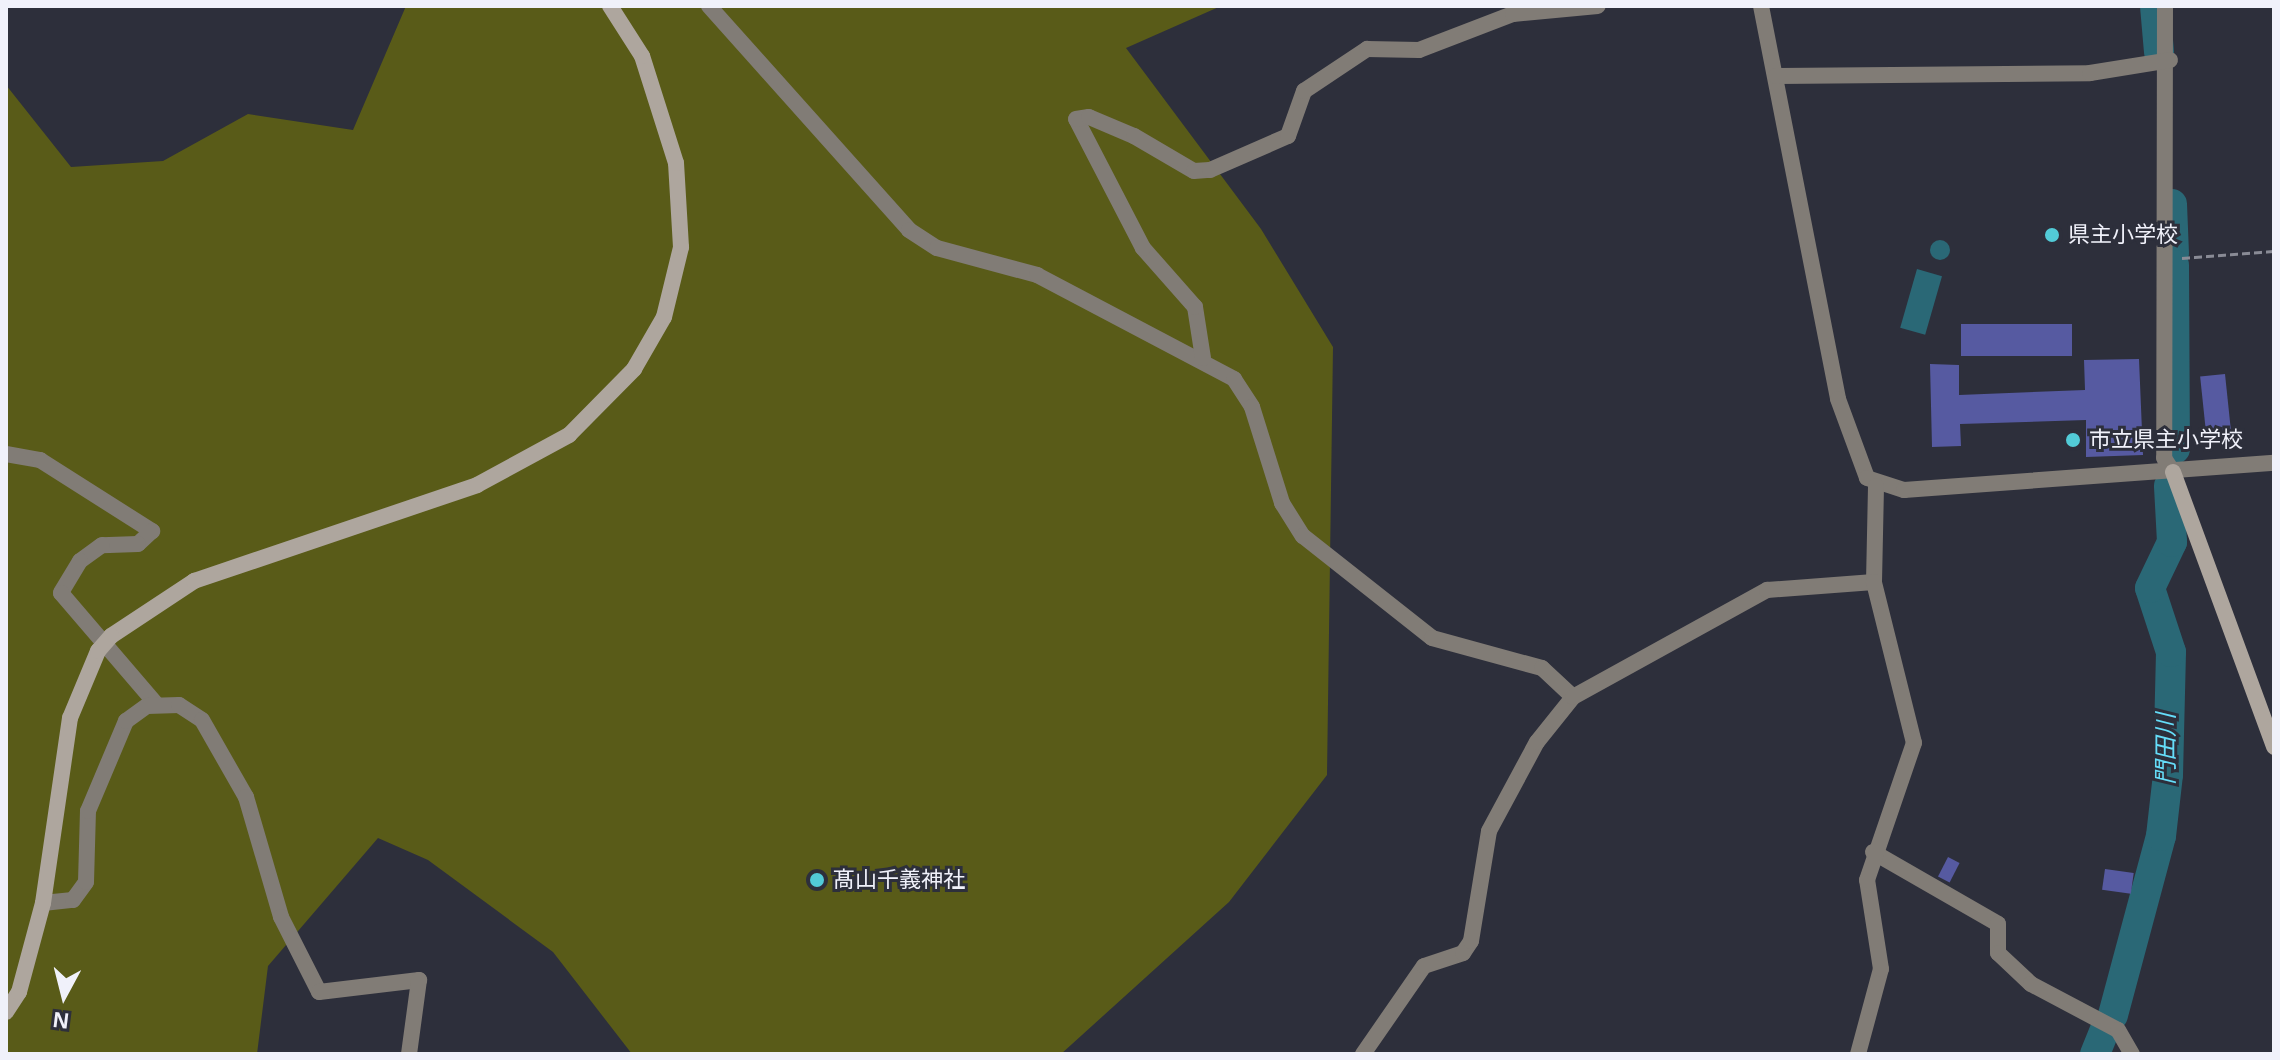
<!DOCTYPE html>
<html>
<head>
<meta charset="utf-8">
<style>
  body { margin:0 }
  #map { position:relative; width:2280px; height:1060px; overflow:hidden; background:#2d2f3b; font-family:Arial,"Noto Sans JP",sans-serif }
  div>[style] { position:absolute }
  [style*='--x'] { left:calc(var(--x)*1px); top:calc(var(--y)*1px); width:calc(var(--w)*1px); rotate:calc(var(--a)*1deg) }
  .green>* { inset:0; background:#595b18 }
  .water>* { inset:0; background:#2a6876; transform-origin:0 0 }
  .round { border-radius:50% }
  .river>* { height:30px; margin:-15px; padding:0 15px; transform-origin:15px; border-radius:15px; background:#2a6876 }
  .building>* { inset:0; background:#565aa1; transform-origin:0 0 }
  .path>* { height:3px; margin-top:-1.5px; transform-origin:0; background:repeating-linear-gradient(90deg,#898b95 0 8px,transparent 0 12px) }
  .street>* { height:16px; margin:-8px; padding:0 8px; transform-origin:8px; border-radius:8px; background:#817c76 }
  .secondary>* { height:16px; margin:-8px; padding:0 8px; transform-origin:8px; border-radius:8px; background:#aea69e }
  .secondary-bridge>* { height:16px; margin:-8px; padding:0 8px; transform-origin:8px; border-radius:8px; background:#aea69e }
  .dots>* { width:22px; height:22px; translate:-50% -50%; box-sizing:border-box; border:4px solid #2d2f3b; border-radius:50% }
  span { translate:-50% -50%; white-space:nowrap; text-align:center; line-height:1.15; -webkit-text-stroke:6px #2d2f3b; paint-order:stroke }
  .poi-label { font-size:22px; color:#f0f1fa }
  .left { translate:0 -50%; text-align:left }
  .water-label { font-size:24px; color:#65ddf9; font-style:italic }
  .frame { position:absolute; inset:0; border:8px solid #f0f1fa; pointer-events:none }
  .north { position:absolute; left:24px; top:956px; width:80px; height:80px; -webkit-text-stroke:6px #2d2f3b; paint-order:stroke; rotate:187deg; font-size:22px; font-weight:700; line-height:32px; text-align:center; color:#f0f1fa }
  .north::after { content:''; display:block; margin:auto; width:28px; height:36px; background:#f0f1fa; clip-path:polygon(50% 0,100% 100%,50% 72%,0 100%) }
</style>
</head>
<body>
<div id="map">
  <div class="green">
    <div style="clip-path:polygon(406px 6px,1221px 6px,1126px 48px,1261px 229px,1333px 347px,1327px 775px,1229px 902px,1061px 1054px,632px 1054px,553px 952px,428px 860px,378px 838px,268px 966px,257px 1054px,6px 1054px,6px 85px,71px 167px,163px 161px,248px 114px,353px 130px)"></div>
  </div>
  <div class="water">
    <div class="round" style="left:1930px;top:240px;width:20px;height:20px"></div>
    <div style="left:1917px;top:269px;width:26px;height:61px;rotate:16deg"></div>
  </div>
  <div class="river">
    <div style="--x:2155;--y:6;--w:46;--a:85"></div>
    <div style="--x:2172;--y:204;--w:49;--a:87.7"></div>
    <div style="--x:2174;--y:265;--w:184;--a:89.7"></div>
    <div style="--x:2113;--y:1015;--w:185;--a:-75"></div>
    <div style="--x:2161;--y:836;--w:61;--a:-83.5"></div>
    <div style="--x:2168;--y:775;--w:123;--a:-88.6"></div>
    <div style="--x:2171;--y:652;--w:67;--a:-108.2"></div>
    <div style="--x:2150;--y:588;--w:51;--a:-64.4"></div>
    <div style="--x:2172;--y:542;--w:56;--a:-93.1"></div>
    <div style="--x:2095;--y:1054;--w:24;--a:-68"></div>
  </div>
  <div class="building">
    <div style="left:2072px;top:324px;width:32px;height:111px;rotate:90deg"></div>
    <div style="clip-path:polygon(2139px 359px,2143px 455px,2086px 457px,2086px 420px,1960px 424px,1961px 446px,1932px 447px,1930px 364px,1959px 365px,1959px 395px,2085px 390px,2084px 360px)"></div>
    <div style="left:2225px;top:374px;width:59px;height:25px;rotate:84deg"></div>
    <div style="left:1948px;top:857px;width:13px;height:22px;rotate:27deg"></div>
    <div style="left:2105px;top:869px;width:29px;height:21px;rotate:8deg"></div>
  </div>
  <div class="path">
    <div style="--x:2182;--y:258;--w:92;--a:-4.4"></div>
  </div>
  <div class="street">
    <div style="--x:709;--y:6;--w:300;--a:48.2"></div>
    <div style="--x:909;--y:230;--w:33;--a:33"></div>
    <div style="--x:937;--y:248;--w:104;--a:15.1"></div>
    <div style="--x:1037;--y:275;--w:223;--a:27.8"></div>
    <div style="--x:1234;--y:379;--w:33;--a:57"></div>
    <div style="--x:1252;--y:407;--w:101;--a:72.6"></div>
    <div style="--x:1282;--y:503;--w:39;--a:58"></div>
    <div style="--x:1303;--y:536;--w:164;--a:38.3"></div>
    <div style="--x:1432;--y:638;--w:114;--a:15.3"></div>
    <div style="--x:1542;--y:668;--w:42;--a:43.1"></div>
    <div style="--x:1761;--y:6;--w:400;--a:78.9"></div>
    <div style="--x:1838;--y:399;--w:84;--a:69.8"></div>
    <div style="--x:1867;--y:478;--w:39;--a:18"></div>
    <div style="--x:1904;--y:490;--w:371;--a:-4.2"></div>
    <div style="--x:2165;--y:6;--w:452;--a:90.1"></div>
    <div style="--x:2164;--y:458;--w:17;--a:57"></div>
    <div style="--x:1776;--y:76;--w:314;--a:-0.5"></div>
    <div style="--x:2090;--y:73;--w:81;--a:-9.2"></div>
    <div style="--x:1203;--y:358;--w:52;--a:-98.9"></div>
    <div style="--x:1195;--y:307;--w:79;--a:-131.4"></div>
    <div style="--x:1143;--y:248;--w:145;--a:-117.4"></div>
    <div style="--x:1076;--y:119;--w:13;--a:-9"></div>
    <div style="--x:1089;--y:117;--w:49;--a:22.9"></div>
    <div style="--x:1134;--y:136;--w:69;--a:30.3"></div>
    <div style="--x:1194;--y:171;--w:16;--a:-4"></div>
    <div style="--x:1210;--y:170;--w:85;--a:-23.6"></div>
    <div style="--x:1288;--y:136;--w:48;--a:-70.4"></div>
    <div style="--x:1304;--y:91;--w:76;--a:-33.7"></div>
    <div style="--x:1367;--y:49;--w:52;--a:1.1"></div>
    <div style="--x:1419;--y:50;--w:101;--a:-21"></div>
    <div style="--x:1513;--y:14;--w:85;--a:-5.4"></div>
    <div style="--x:6;--y:454;--w:35;--a:10"></div>
    <div style="--x:40;--y:460;--w:133;--a:32.4"></div>
    <div style="--x:152;--y:531;--w:19;--a:137"></div>
    <div style="--x:138;--y:544;--w:36;--a:178"></div>
    <div style="--x:102;--y:545;--w:27;--a:144"></div>
    <div style="--x:80;--y:561;--w:37;--a:121"></div>
    <div style="--x:61;--y:593;--w:146;--a:49.4"></div>
    <div style="--x:1873;--y:852;--w:144;--a:29.9"></div>
    <div style="--x:1998;--y:924;--w:29;--a:90"></div>
    <div style="--x:1998;--y:953;--w:45;--a:43.2"></div>
    <div style="--x:2031;--y:984;--w:98;--a:27.9"></div>
    <div style="--x:2118;--y:1030;--w:28;--a:60"></div>
    <div style="--x:43;--y:903;--w:30;--a:-6"></div>
    <div style="--x:73;--y:900;--w:22;--a:-54"></div>
    <div style="--x:86;--y:882;--w:71;--a:-88.4"></div>
    <div style="--x:88;--y:811;--w:98;--a:-67.1"></div>
    <div style="--x:126;--y:721;--w:26;--a:-36"></div>
    <div style="--x:147;--y:706;--w:32;--a:-2"></div>
    <div style="--x:179;--y:705;--w:27;--a:33"></div>
    <div style="--x:202;--y:720;--w:89;--a:60.3"></div>
    <div style="--x:246;--y:797;--w:125;--a:73.7"></div>
    <div style="--x:281;--y:917;--w:84;--a:63.1"></div>
    <div style="--x:319;--y:992;--w:101;--a:-6.8"></div>
    <div style="--x:419;--y:980;--w:75;--a:97.7"></div>
    <div style="--x:1363;--y:1054;--w:107;--a:-55.3"></div>
    <div style="--x:1424;--y:966;--w:41;--a:-18.4"></div>
    <div style="--x:1463;--y:953;--w:14;--a:-56"></div>
    <div style="--x:1471;--y:941;--w:111;--a:-80.7"></div>
    <div style="--x:1489;--y:831;--w:101;--a:-61.7"></div>
    <div style="--x:1537;--y:742;--w:58;--a:-51.3"></div>
    <div style="--x:1573;--y:697;--w:222;--a:-28.9"></div>
    <div style="--x:1767;--y:590;--w:107;--a:-4.3"></div>
    <div style="--x:1874;--y:582;--w:96;--a:-88.8"></div>
    <div style="--x:1858;--y:1054;--w:88;--a:-74.9"></div>
    <div style="--x:1881;--y:969;--w:90;--a:-98.9"></div>
    <div style="--x:1867;--y:880;--w:145;--a:-71.1"></div>
    <div style="--x:1914;--y:743;--w:166;--a:-104"></div>
  </div>
  <div class="secondary">
    <div style="--x:2173;--y:472;--w:293;--a:69.8"></div>
    <div style="--x:111;--y:636;--w:100;--a:-33.5"></div>
    <div style="--x:194;--y:581;--w:299;--a:-18.7"></div>
    <div style="--x:477;--y:485;--w:105;--a:-28.5"></div>
    <div style="--x:569;--y:435;--w:93;--a:-45.4"></div>
    <div style="--x:634;--y:369;--w:60;--a:-60"></div>
    <div style="--x:664;--y:317;--w:72;--a:-76.3"></div>
    <div style="--x:681;--y:247;--w:84;--a:-93.4"></div>
    <div style="--x:676;--y:163;--w:112;--a:-107.6"></div>
    <div style="--x:642;--y:56;--w:59;--a:-122.6"></div>
    <div style="--x:6;--y:1012;--w:24;--a:-57"></div>
    <div style="--x:19;--y:992;--w:92;--a:-74.9"></div>
    <div style="--x:43;--y:903;--w:187;--a:-81.7"></div>
    <div style="--x:70;--y:718;--w:73;--a:-67.3"></div>
  </div>
  <div class="secondary-bridge">
    <div style="--x:98;--y:651;--w:20;--a:-49"></div>
  </div>
  <div class="dots">
    <div style="left:2052px;top:235px;background:#52cbd7"></div>
    <div style="left:2073px;top:440px;background:#52cbd7"></div>
    <div style="left:817px;top:880px;background:#52cbd7"></div>
  </div>
  <div class="poi-label">
    <span class="left" style="left:2068px;top:235px">県主小学校</span>
    <span class="left" style="left:2089px;top:440px">市立県主小学校</span>
    <span class="left" style="left:833px;top:880px">髙山千義神社</span>
  </div>
  <div class="water-label">
    <span style="left:2166px;top:749px;rotate:-90deg">門田川</span>
  </div>
  <div class="frame"></div>
  <div class="north">N</div>
</div>
</body>
</html>
